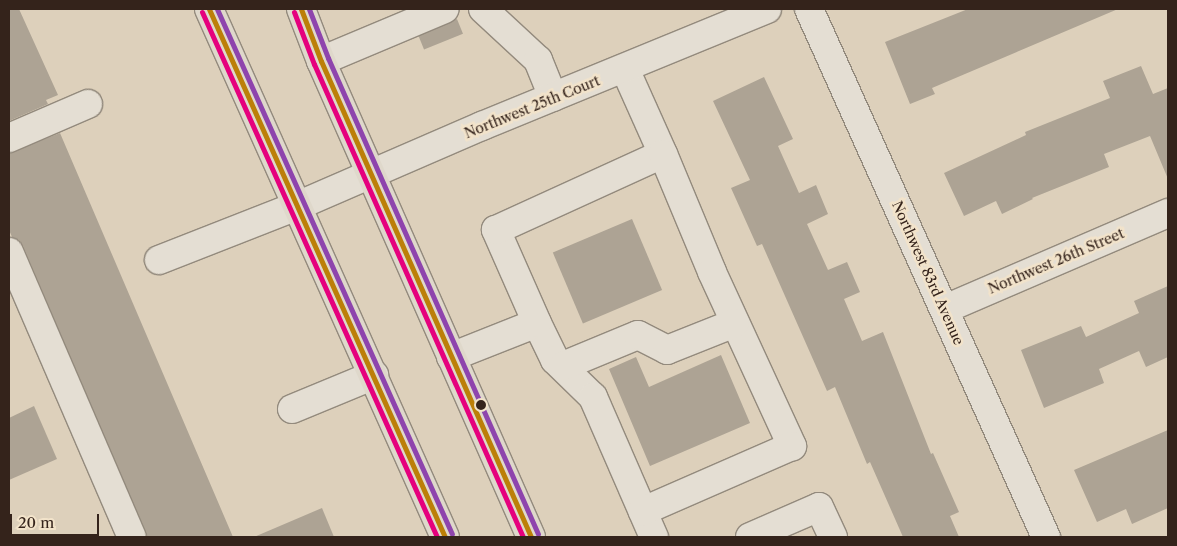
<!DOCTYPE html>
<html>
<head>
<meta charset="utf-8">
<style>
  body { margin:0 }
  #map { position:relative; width:1177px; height:546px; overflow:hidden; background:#ddd0bb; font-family:"Libre Caslon Text",serif }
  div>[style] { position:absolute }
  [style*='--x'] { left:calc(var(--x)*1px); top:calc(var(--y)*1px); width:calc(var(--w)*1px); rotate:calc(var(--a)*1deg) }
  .building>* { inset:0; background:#ada394; transform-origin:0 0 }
  .roads { filter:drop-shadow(1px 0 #938a7d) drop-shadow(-1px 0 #938a7d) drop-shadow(0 1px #938a7d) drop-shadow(0 -1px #938a7d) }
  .minor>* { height:28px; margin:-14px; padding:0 14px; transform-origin:14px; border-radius:14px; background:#e4ded3 }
  .major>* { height:28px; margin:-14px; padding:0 14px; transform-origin:14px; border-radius:14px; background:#dfd8cb }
  .bus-1>* { height:5px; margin:-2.5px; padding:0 2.5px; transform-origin:2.5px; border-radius:2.5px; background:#bc7f08 }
  .bus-2>* { height:5px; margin:-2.5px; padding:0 2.5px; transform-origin:2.5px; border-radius:2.5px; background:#e5007d }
  .bus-3>* { height:5px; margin:-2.5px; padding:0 2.5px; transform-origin:2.5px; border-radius:2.5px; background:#8e44ad }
  .dots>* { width:14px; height:14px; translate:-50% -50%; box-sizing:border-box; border:2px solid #f2e3ca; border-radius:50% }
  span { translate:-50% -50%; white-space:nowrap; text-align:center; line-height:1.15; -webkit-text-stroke:5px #f2e3ca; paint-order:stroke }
  .street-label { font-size:14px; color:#34231b }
  .frame { position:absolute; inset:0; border:10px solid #34231b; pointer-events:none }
  .scale { position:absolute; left:10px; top:514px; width:89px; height:22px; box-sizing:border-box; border:2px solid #34231b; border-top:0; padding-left:6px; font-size:15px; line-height:18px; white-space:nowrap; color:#34231b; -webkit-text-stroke:4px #f2e3ca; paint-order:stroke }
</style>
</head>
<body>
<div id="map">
  <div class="building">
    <div style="clip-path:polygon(9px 9px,19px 9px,58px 95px,46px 100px,48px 104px,9px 121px)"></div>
    <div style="clip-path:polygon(968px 9px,1118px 9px,932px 88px,935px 94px,910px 104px,885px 42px)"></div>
    <div style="left:457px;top:19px;width:16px;height:42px;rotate:68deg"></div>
    <div style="clip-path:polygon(1141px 66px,1153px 94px,1168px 88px,1168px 179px,1150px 136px,1104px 154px,1109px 167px,1032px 198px,1033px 199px,1002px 214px,996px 201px,964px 216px,944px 173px,1026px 135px,1025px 132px,1110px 98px,1103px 81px)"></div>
    <div style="clip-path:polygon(764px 77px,793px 139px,778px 146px,799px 193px,816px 185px,828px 214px,807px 224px,828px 270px,847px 262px,860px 292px,844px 299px,862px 341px,883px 332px,931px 454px,933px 453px,959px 512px,950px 516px,959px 537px,903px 537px,870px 462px,867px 464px,835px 387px,827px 391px,762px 244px,757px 246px,731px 188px,750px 180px,713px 101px)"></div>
    <div style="clip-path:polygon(60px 133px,233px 537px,147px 537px,23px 246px,19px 240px,12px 237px,9px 230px,9px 153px)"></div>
    <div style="left:632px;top:219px;width:77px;height:86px;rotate:67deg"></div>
    <div style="clip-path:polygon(1168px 286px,1168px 357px,1146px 367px,1139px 351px,1099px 369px,1104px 383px,1044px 408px,1021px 350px,1081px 326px,1086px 337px,1139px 313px,1134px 301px)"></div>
    <div style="clip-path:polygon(721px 355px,750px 423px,650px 466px,609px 369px,636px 357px,649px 387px)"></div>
    <div style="clip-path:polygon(34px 406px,57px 459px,9px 480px,9px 418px)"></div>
    <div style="clip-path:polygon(1168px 430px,1168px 508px,1132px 524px,1126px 509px,1097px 522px,1074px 470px)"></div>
    <div style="clip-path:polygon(322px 508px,334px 537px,254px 537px)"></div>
  </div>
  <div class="roads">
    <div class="minor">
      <div style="--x:483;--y:9;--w:75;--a:42.8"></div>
      <div style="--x:538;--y:60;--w:40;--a:68"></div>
      <div style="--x:809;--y:9;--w:579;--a:65.83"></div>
      <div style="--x:321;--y:61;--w:134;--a:-22.8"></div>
      <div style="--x:625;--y:69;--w:93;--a:65.9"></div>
      <div style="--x:9;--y:138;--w:86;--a:-23.3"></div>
      <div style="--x:9;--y:252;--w:310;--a:66.7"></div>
      <div style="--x:159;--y:260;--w:148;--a:-21.4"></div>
      <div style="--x:297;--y:206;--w:202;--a:-23.4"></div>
      <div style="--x:482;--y:126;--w:308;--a:-22.3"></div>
      <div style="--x:945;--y:309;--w:243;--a:-23.3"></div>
      <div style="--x:537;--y:323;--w:41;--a:64.1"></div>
      <div style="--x:555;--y:360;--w:53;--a:44.2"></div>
      <div style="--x:593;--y:397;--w:153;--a:66.5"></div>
      <div style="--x:451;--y:357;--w:92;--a:-21.6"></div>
      <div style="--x:537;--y:323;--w:102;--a:-113.8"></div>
      <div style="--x:496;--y:230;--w:183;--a:-24.5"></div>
      <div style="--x:663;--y:154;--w:128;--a:67.4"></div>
      <div style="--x:712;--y:272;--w:192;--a:65.3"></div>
      <div style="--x:792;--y:446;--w:163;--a:156.4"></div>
      <div style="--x:563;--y:366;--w:81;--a:-22.5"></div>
      <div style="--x:638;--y:335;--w:33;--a:27"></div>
      <div style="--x:667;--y:350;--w:73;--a:-21.7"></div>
      <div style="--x:292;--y:409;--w:89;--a:-22.5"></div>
      <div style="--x:750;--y:537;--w:75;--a:-23.5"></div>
      <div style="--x:819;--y:507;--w:33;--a:65"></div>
    </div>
    <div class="major">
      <div style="--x:209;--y:9;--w:578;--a:65.92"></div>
      <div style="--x:301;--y:9;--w:56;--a:69"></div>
      <div style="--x:321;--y:61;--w:520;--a:66.19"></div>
    </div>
  </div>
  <div class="bus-1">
    <div style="--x:209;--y:9;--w:578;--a:65.92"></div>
    <div style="--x:301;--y:9;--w:56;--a:69"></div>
    <div style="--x:321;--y:61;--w:520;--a:66.19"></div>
  </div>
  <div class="bus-2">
    <div style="--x:202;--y:12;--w:575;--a:65.89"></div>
    <div style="--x:294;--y:12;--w:56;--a:69"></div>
    <div style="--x:314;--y:64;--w:517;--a:66.16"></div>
  </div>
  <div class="bus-3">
    <div style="--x:217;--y:9;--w:575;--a:65.89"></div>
    <div style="--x:309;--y:9;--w:53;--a:68.8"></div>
    <div style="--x:328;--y:58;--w:520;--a:66.19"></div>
  </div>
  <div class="dots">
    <div style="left:481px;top:405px;background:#34231b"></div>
  </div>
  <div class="street-label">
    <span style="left:532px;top:107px;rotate:-22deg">Northwest 25th Court</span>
    <span style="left:1056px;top:261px;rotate:-23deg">Northwest 26th Street</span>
    <span style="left:928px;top:273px;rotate:66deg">Northwest 83rd Avenue</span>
  </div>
  <div class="frame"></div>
  <div class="scale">20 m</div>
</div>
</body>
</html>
